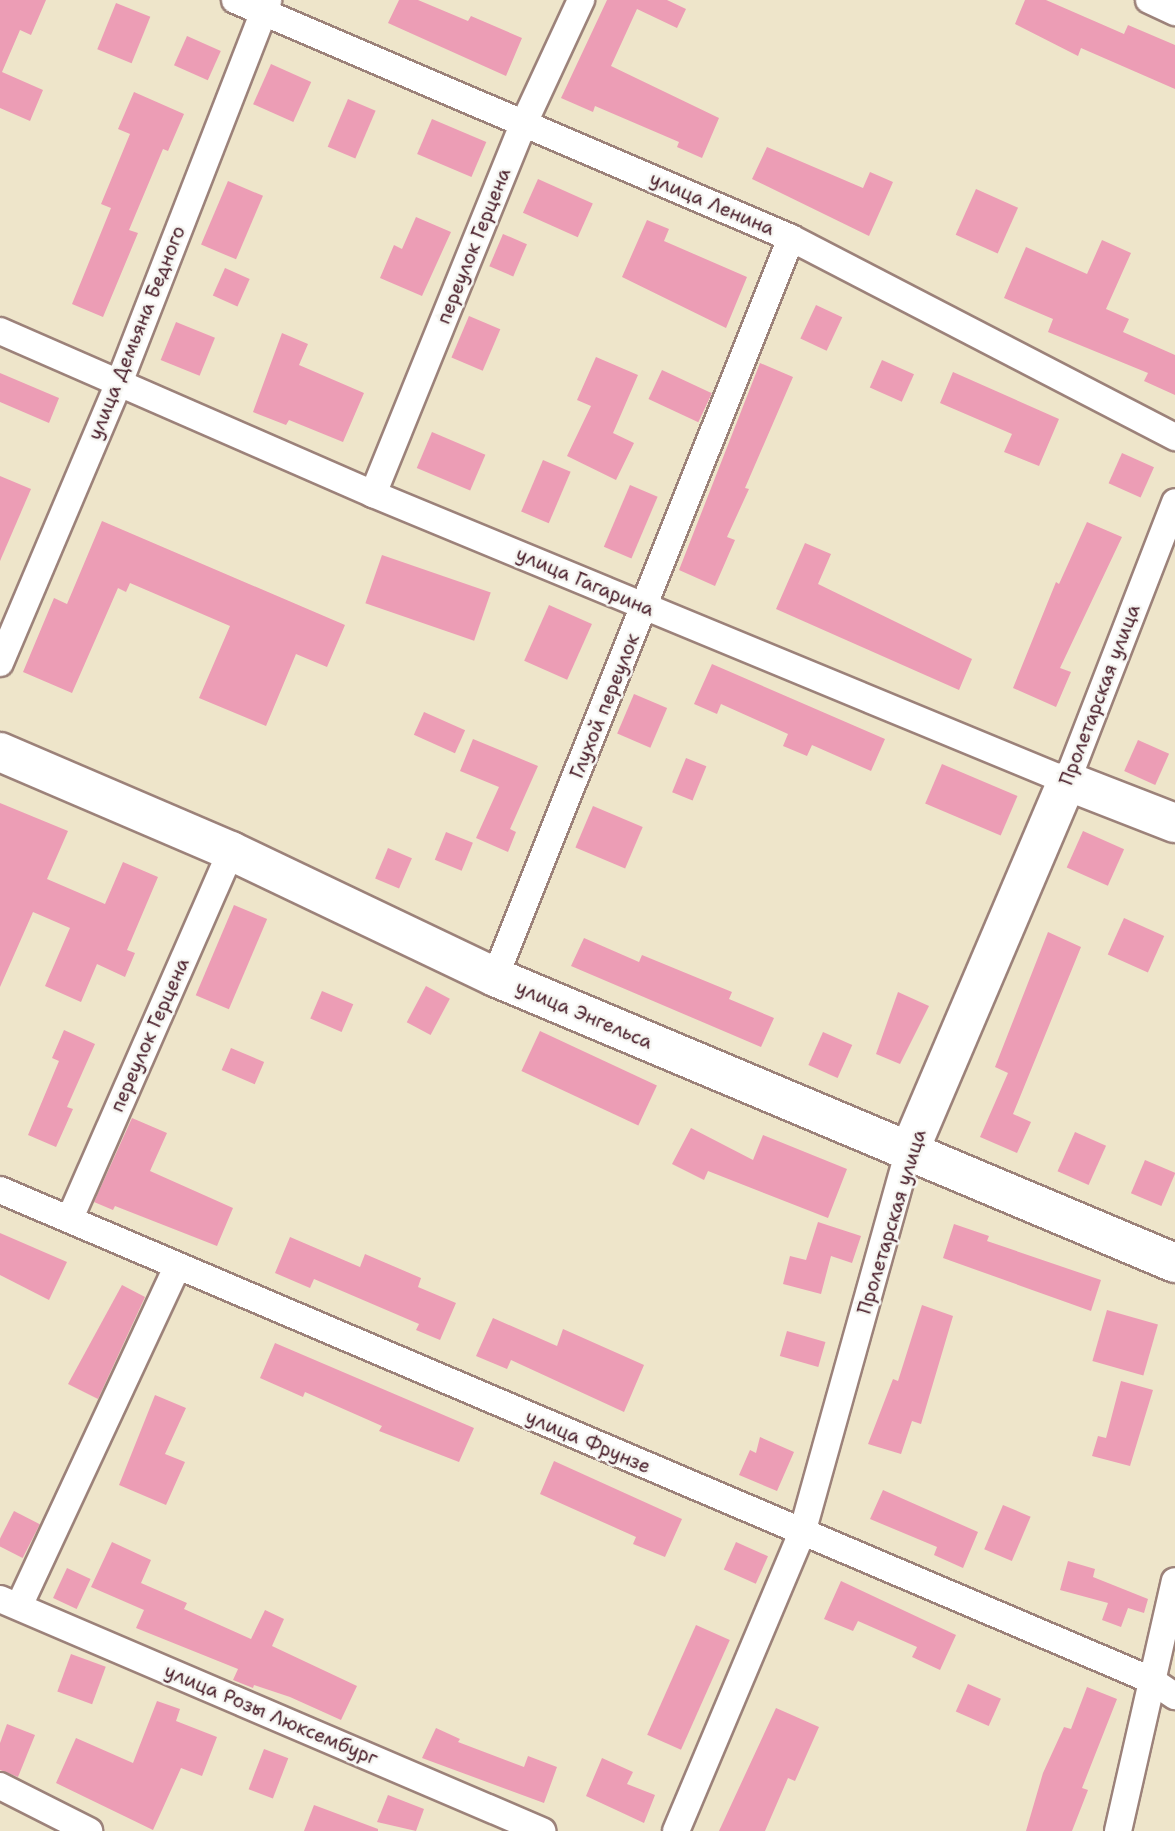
<!DOCTYPE html>
<html>
<head>
<meta charset="utf-8">
<style>
  body { margin:0 }
  #map { position:relative; width:1175px; height:1831px; overflow:hidden; background:#eee5ca; font-family:"Shantell Sans",sans-serif }
  div>[style] { position:absolute }
  [style*='--x'] { left:calc(var(--x)*1px); top:calc(var(--y)*1px); width:calc(var(--w)*1px); rotate:calc(var(--a)*1deg) }
  .building>* { inset:0; background:#ec9db5; transform-origin:0 0 }
  .roads { filter:drop-shadow(2px 0 #9c827a) drop-shadow(-2px 0 #9c827a) drop-shadow(0 2px #9c827a) drop-shadow(0 -2px #9c827a) }
  .street>* { height:26px; margin:-13px; padding:0 13px; transform-origin:13px; border-radius:13px; background:#fff }
  .secondary>* { height:38px; margin:-19px; padding:0 19px; transform-origin:19px; border-radius:19px; background:#fff }
  span { translate:-50% -50%; white-space:nowrap; text-align:center; line-height:1.15; -webkit-text-stroke:5px #f6f6f2; paint-order:stroke }
  .street-label { font-size:19px; color:#4a1f2b }
</style>
</head>
<body>
<div id="map">
  <div class="building">
    <div style="clip-path:polygon(0 0,46px 0,31px 35px,20px 30px,2px 72px,43px 90px,30px 121px,0 108px)"></div>
    <div style="clip-path:polygon(399px 0,418px 0,468px 21px,471px 16px,522px 38px,506px 76px,388px 23px)"></div>
    <div style="clip-path:polygon(607px 0,667px 0,686px 9px,677px 28px,637px 9px,611px 66px,719px 118px,702px 158px,677px 147px,679px 142px,595px 106px,593px 112px,561px 98px)"></div>
    <div style="clip-path:polygon(1025px 0,1046px 0,1124px 34px,1128px 25px,1175px 45px,1175px 89px,1081px 48px,1078px 56px,1015px 24px)"></div>
    <div style="left:116px;top:3px;width:37px;height:50px;rotate:22deg"></div>
    <div style="left:187px;top:36px;width:37px;height:32px;rotate:24deg"></div>
    <div style="left:271px;top:64px;width:44px;height:44px;rotate:24deg"></div>
    <div style="clip-path:polygon(134px 92px,184px 114px,168px 151px,163px 149px,129px 230px,138px 233px,103px 317px,72px 304px,111px 208px,101px 204px,130px 134px,118px 129px)"></div>
    <div style="left:348px;top:99px;width:30px;height:52px;rotate:23deg"></div>
    <div style="left:432px;top:119px;width:59px;height:38px;rotate:23deg"></div>
    <div style="clip-path:polygon(767px 147px,863px 188px,870px 172px,893px 182px,869px 236px,752px 179px)"></div>
    <div style="left:538px;top:179px;width:60px;height:37px;rotate:24deg"></div>
    <div style="left:228px;top:181px;width:38px;height:69px;rotate:23deg"></div>
    <div style="left:976px;top:189px;width:46px;height:50px;rotate:24deg"></div>
    <div style="clip-path:polygon(416px 217px,451px 232px,422px 296px,380px 278px,394px 245px,402px 249px)"></div>
    <div style="clip-path:polygon(647px 220px,669px 229px,664px 241px,747px 277px,726px 328px,622px 277px)"></div>
    <div style="left:503px;top:234px;width:26px;height:35px;rotate:23deg"></div>
    <div style="clip-path:polygon(1102px 240px,1131px 253px,1106px 309px,1129px 319px,1123px 332px,1175px 355px,1175px 395px,1144px 381px,1148px 373px,1048px 332px,1053px 319px,1004px 298px,1026px 247px,1087px 274px)"></div>
    <div style="left:225px;top:268px;width:27px;height:30px;rotate:24deg"></div>
    <div style="left:816px;top:305px;width:29px;height:37px;rotate:25deg"></div>
    <div style="left:469px;top:316px;width:34px;height:45px;rotate:23deg"></div>
    <div style="left:176px;top:322px;width:42px;height:41px;rotate:22deg"></div>
    <div style="clip-path:polygon(282px 333px,308px 344px,299px 365px,364px 393px,343px 442px,289px 420px,286px 425px,253px 412px)"></div>
    <div style="clip-path:polygon(596px 357px,638px 375px,613px 433px,634px 443px,616px 480px,567px 456px,591px 406px,577px 400px)"></div>
    <div style="left:882px;top:360px;width:35px;height:30px;rotate:24deg"></div>
    <div style="clip-path:polygon(760px 363px,793px 377px,745px 488px,749px 489px,727px 537px,735px 540px,715px 586px,679px 570px)"></div>
    <div style="left:662px;top:370px;width:55px;height:32px;rotate:25deg"></div>
    <div style="clip-path:polygon(953px 372px,1059px 419px,1039px 466px,1004px 452px,1012px 434px,940px 403px)"></div>
    <div style="clip-path:polygon(0 373px,59px 398px,49px 423px,0 402px)"></div>
    <div style="left:432px;top:432px;width:58px;height:39px;rotate:23deg"></div>
    <div style="left:1122px;top:453px;width:35px;height:33px;rotate:24deg"></div>
    <div style="left:543px;top:460px;width:30px;height:56px;rotate:23deg"></div>
    <div style="clip-path:polygon(0 476px,31px 489px,0 561px)"></div>
    <div style="left:630px;top:485px;width:30px;height:67px;rotate:23deg"></div>
    <div style="clip-path:polygon(102px 521px,345px 625px,327px 667px,296px 654px,266px 726px,199px 698px,230px 626px,130px 583px,126px 592px,118px 588px,72px 693px,23px 672px,54px 598px,67px 604px)"></div>
    <div style="clip-path:polygon(1087px 522px,1122px 537px,1060px 668px,1071px 672px,1056px 707px,1013px 688px,1056px 582px,1059px 584px)"></div>
    <div style="clip-path:polygon(805px 543px,831px 554px,818px 584px,972px 659px,959px 690px,776px 609px)"></div>
    <div style="left:382px;top:555px;width:115px;height:51px;rotate:19deg"></div>
    <div style="left:549px;top:605px;width:47px;height:61px;rotate:24deg"></div>
    <div style="clip-path:polygon(712px 664px,885px 739px,871px 771px,812px 745px,807px 756px,783px 746px,788px 734px,721px 704px,717px 714px,694px 704px)"></div>
    <div style="left:634px;top:694px;width:36px;height:43px;rotate:23deg"></div>
    <div style="left:424px;top:712px;width:45px;height:25px;rotate:24deg"></div>
    <div style="clip-path:polygon(473px 739px,538px 766px,510px 829px,516px 832px,508px 852px,476px 838px,499px 787px,460px 771px)"></div>
    <div style="left:1138px;top:740px;width:34px;height:34px;rotate:24deg"></div>
    <div style="left:686px;top:758px;width:22px;height:37px;rotate:22deg"></div>
    <div style="left:942px;top:764px;width:82px;height:43px;rotate:23deg"></div>
    <div style="clip-path:polygon(0 803px,68px 831px,47px 879px,105px 904px,123px 862px,158px 877px,127px 950px,135px 953px,125px 977px,97px 964px,81px 1002px,45px 986px,70px 928px,33px 912px,0 987px)"></div>
    <div style="left:593px;top:806px;width:54px;height:45px;rotate:23deg"></div>
    <div style="left:1083px;top:831px;width:45px;height:40px;rotate:24deg"></div>
    <div style="left:446px;top:832px;width:29px;height:30px;rotate:22deg"></div>
    <div style="left:388px;top:848px;width:26px;height:33px;rotate:23deg"></div>
    <div style="left:234px;top:905px;width:36px;height:98px;rotate:23deg"></div>
    <div style="left:1124px;top:918px;width:44px;height:40px;rotate:24deg"></div>
    <div style="clip-path:polygon(1048px 932px,1081px 947px,1013px 1114px,1031px 1122px,1017px 1153px,980px 1137px,1008px 1073px,995px 1067px)"></div>
    <div style="clip-path:polygon(584px 938px,639px 962px,642px 955px,732px 992px,729px 999px,774px 1018px,761px 1047px,571px 966px)"></div>
    <div style="left:426px;top:986px;width:27px;height:41px;rotate:28deg"></div>
    <div style="left:322px;top:991px;width:34px;height:30px;rotate:23deg"></div>
    <div style="clip-path:polygon(898px 992px,929px 1006px,900px 1064px,876px 1054px)"></div>
    <div style="clip-path:polygon(64px 1030px,95px 1044px,67px 1107px,73px 1109px,56px 1147px,28px 1135px,59px 1061px,52px 1058px)"></div>
    <div style="left:540px;top:1031px;width:129px;height:44px;rotate:25deg"></div>
    <div style="left:823px;top:1032px;width:32px;height:36px;rotate:24deg"></div>
    <div style="left:231px;top:1048px;width:36px;height:24px;rotate:23deg"></div>
    <div style="clip-path:polygon(132px 1118px,167px 1133px,150px 1171px,233px 1208px,217px 1246px,115px 1206px,113px 1210px,94px 1202px)"></div>
    <div style="clip-path:polygon(691px 1128px,753px 1160px,763px 1135px,847px 1169px,828px 1218px,708px 1171px,704px 1180px,672px 1164px)"></div>
    <div style="left:1075px;top:1132px;width:34px;height:43px;rotate:24deg"></div>
    <div style="left:1145px;top:1160px;width:33px;height:36px;rotate:23deg"></div>
    <div style="clip-path:polygon(818px 1222px,861px 1236px,852px 1263px,831px 1256px,821px 1294px,783px 1284px,790px 1256px,806px 1260px)"></div>
    <div style="clip-path:polygon(954px 1224px,989px 1236px,987px 1241px,1101px 1280px,1091px 1311px,943px 1258px)"></div>
    <div style="clip-path:polygon(0 1233px,67px 1262px,49px 1300px,0 1275px)"></div>
    <div style="clip-path:polygon(290px 1237px,360px 1267px,365px 1254px,421px 1278px,418px 1287px,456px 1303px,440px 1340px,416px 1330px,419px 1324px,314px 1279px,310px 1288px,275px 1273px)"></div>
    <div style="clip-path:polygon(122px 1285px,145px 1297px,98px 1399px,68px 1384px)"></div>
    <div style="clip-path:polygon(922px 1305px,953px 1316px,921px 1424px,912px 1421px,901px 1454px,868px 1444px,893px 1379px,898px 1381px)"></div>
    <div style="left:1107px;top:1310px;width:53px;height:53px;rotate:16deg"></div>
    <div style="clip-path:polygon(493px 1318px,557px 1346px,563px 1329px,644px 1365px,624px 1412px,511px 1360px,507px 1369px,476px 1356px)"></div>
    <div style="left:787px;top:1331px;width:40px;height:26px;rotate:16deg"></div>
    <div style="clip-path:polygon(275px 1343px,474px 1428px,459px 1462px,379px 1431px,382px 1426px,305px 1392px,303px 1397px,260px 1378px)"></div>
    <div style="clip-path:polygon(1121px 1381px,1153px 1390px,1130px 1466px,1092px 1456px,1098px 1436px,1106px 1438px)"></div>
    <div style="clip-path:polygon(155px 1395px,186px 1408px,165px 1454px,185px 1462px,166px 1505px,119px 1485px)"></div>
    <div style="clip-path:polygon(760px 1437px,794px 1452px,777px 1491px,739px 1475px,750px 1450px,756px 1453px)"></div>
    <div style="clip-path:polygon(554px 1461px,682px 1519px,665px 1557px,633px 1544px,636px 1537px,540px 1494px)"></div>
    <div style="clip-path:polygon(883px 1490px,978px 1532px,963px 1568px,934px 1555px,937px 1547px,870px 1519px)"></div>
    <div style="left:1003px;top:1505px;width:30px;height:48px;rotate:23deg"></div>
    <div style="left:14px;top:1511px;width:29px;height:38px;rotate:27deg"></div>
    <div style="clip-path:polygon(112px 1542px,151px 1560px,141px 1583px,187px 1603px,184px 1609px,251px 1639px,265px 1610px,284px 1619px,272px 1646px,357px 1686px,341px 1720px,290px 1697px,254px 1685px,253px 1688px,233px 1680px,238px 1669px,136px 1628px,144px 1610px,91px 1587px)"></div>
    <div style="left:736px;top:1542px;width:35px;height:30px;rotate:24deg"></div>
    <div style="clip-path:polygon(1068px 1561px,1095px 1569px,1093px 1577px,1148px 1599px,1144px 1613px,1128px 1608px,1121px 1627px,1102px 1620px,1108px 1603px,1060px 1590px)"></div>
    <div style="left:67px;top:1568px;width:26px;height:33px;rotate:25deg"></div>
    <div style="clip-path:polygon(841px 1581px,956px 1635px,940px 1670px,912px 1657px,917px 1647px,858px 1621px,853px 1631px,824px 1619px)"></div>
    <div style="left:696px;top:1625px;width:37px;height:120px;rotate:24deg"></div>
    <div style="left:71px;top:1654px;width:37px;height:40px;rotate:20deg"></div>
    <div style="left:968px;top:1684px;width:36px;height:30px;rotate:24deg"></div>
    <div style="clip-path:polygon(1087px 1687px,1117px 1699px,1082px 1788px,1088px 1790px,1072px 1831px,1026px 1831px,1043px 1773px,1064px 1727px,1071px 1729px)"></div>
    <div style="clip-path:polygon(157px 1701px,180px 1709px,176px 1721px,217px 1737px,202px 1776px,181px 1768px,153px 1830px,56px 1783px,76px 1738px,133px 1763px)"></div>
    <div style="clip-path:polygon(776px 1708px,819px 1727px,795px 1781px,788px 1778px,765px 1831px,719px 1831px)"></div>
    <div style="clip-path:polygon(7px 1724px,35px 1735px,18px 1777px,0 1770px,0 1743px)"></div>
    <div style="clip-path:polygon(436px 1728px,460px 1739px,458px 1742px,524px 1767px,528px 1756px,557px 1767px,544px 1803px,422px 1758px)"></div>
    <div style="left:264px;top:1749px;width:26px;height:43px;rotate:21deg"></div>
    <div style="clip-path:polygon(602px 1758px,633px 1772px,627px 1784px,655px 1795px,644px 1823px,586px 1796px)"></div>
    <div style="clip-path:polygon(388px 1795px,424px 1809px,416px 1831px,377px 1822px)"></div>
    <div style="clip-path:polygon(314px 1805px,378px 1829px,378px 1831px,304px 1831px)"></div>
  </div>
  <div class="roads">
    <div class="street">
      <div style="--x:235;--y:0;--w:605;--a:23.17"></div>
      <div style="--x:791;--y:238;--w:433;--a:27.4"></div>
      <div style="--x:1149;--y:0;--w:29;--a:25"></div>
      <div style="--x:0;--y:331;--w:407;--a:23.6"></div>
      <div style="--x:373;--y:494;--w:751;--a:22.47"></div>
      <div style="--x:1067;--y:781;--w:299;--a:-68.8"></div>
      <div style="--x:373;--y:494;--w:401;--a:-67.9"></div>
      <div style="--x:524;--y:123;--w:136;--a:-65.1"></div>
      <div style="--x:0;--y:663;--w:304;--a:-67"></div>
      <div style="--x:119;--y:383;--w:411;--a:-68.7"></div>
      <div style="--x:495;--y:977;--w:796;--a:-68.17"></div>
      <div style="--x:0;--y:1190;--w:1251;--a:23.06"></div>
      <div style="--x:1151;--y:1680;--w:29;--a:34"></div>
      <div style="--x:70;--y:1218;--w:401;--a:-66.3"></div>
      <div style="--x:0;--y:1599;--w:590;--a:23.17"></div>
      <div style="--x:19;--y:1606;--w:374;--a:-65"></div>
      <div style="--x:0;--y:1786;--w:100;--a:26.8"></div>
      <div style="--x:676;--y:1831;--w:324;--a:-67.1"></div>
      <div style="--x:802;--y:1533;--w:394;--a:-74.4"></div>
      <div style="--x:1118;--y:1831;--w:256;--a:-77.2"></div>
    </div>
    <div class="secondary">
      <div style="--x:0;--y:752;--w:251;--a:23.2"></div>
      <div style="--x:231;--y:851;--w:293;--a:25.5"></div>
      <div style="--x:495;--y:977;--w:738;--a:22.81"></div>
      <div style="--x:908;--y:1154;--w:405;--a:-66.9"></div>
      <div style="--x:1067;--y:781;--w:116;--a:21.3"></div>
    </div>
  </div>
  <div class="street-label">
    <span style="left:712px;top:204px;rotate:23deg">улица Ленина</span>
    <span style="left:474px;top:246px;rotate:-68deg">переулок Герцена</span>
    <span style="left:137px;top:333px;rotate:-68deg">улица Демьяна Бедного</span>
    <span style="left:585px;top:582px;rotate:23deg">улица Гагарина</span>
    <span style="left:1100px;top:695px;rotate:-69deg">Пролетарская улица</span>
    <span style="left:605px;top:706px;rotate:-68deg">Глухой переулок</span>
    <span style="left:584px;top:1015px;rotate:23deg">улица Энгельса</span>
    <span style="left:150px;top:1035px;rotate:-66deg">переулок Герцена</span>
    <span style="left:892px;top:1222px;rotate:-73deg">Пролетарская улица</span>
    <span style="left:588px;top:1442px;rotate:23deg">улица Фрунзе</span>
    <span style="left:271px;top:1715px;rotate:23deg">улица Розы Люксембург</span>
  </div>
</div>
</body>
</html>
